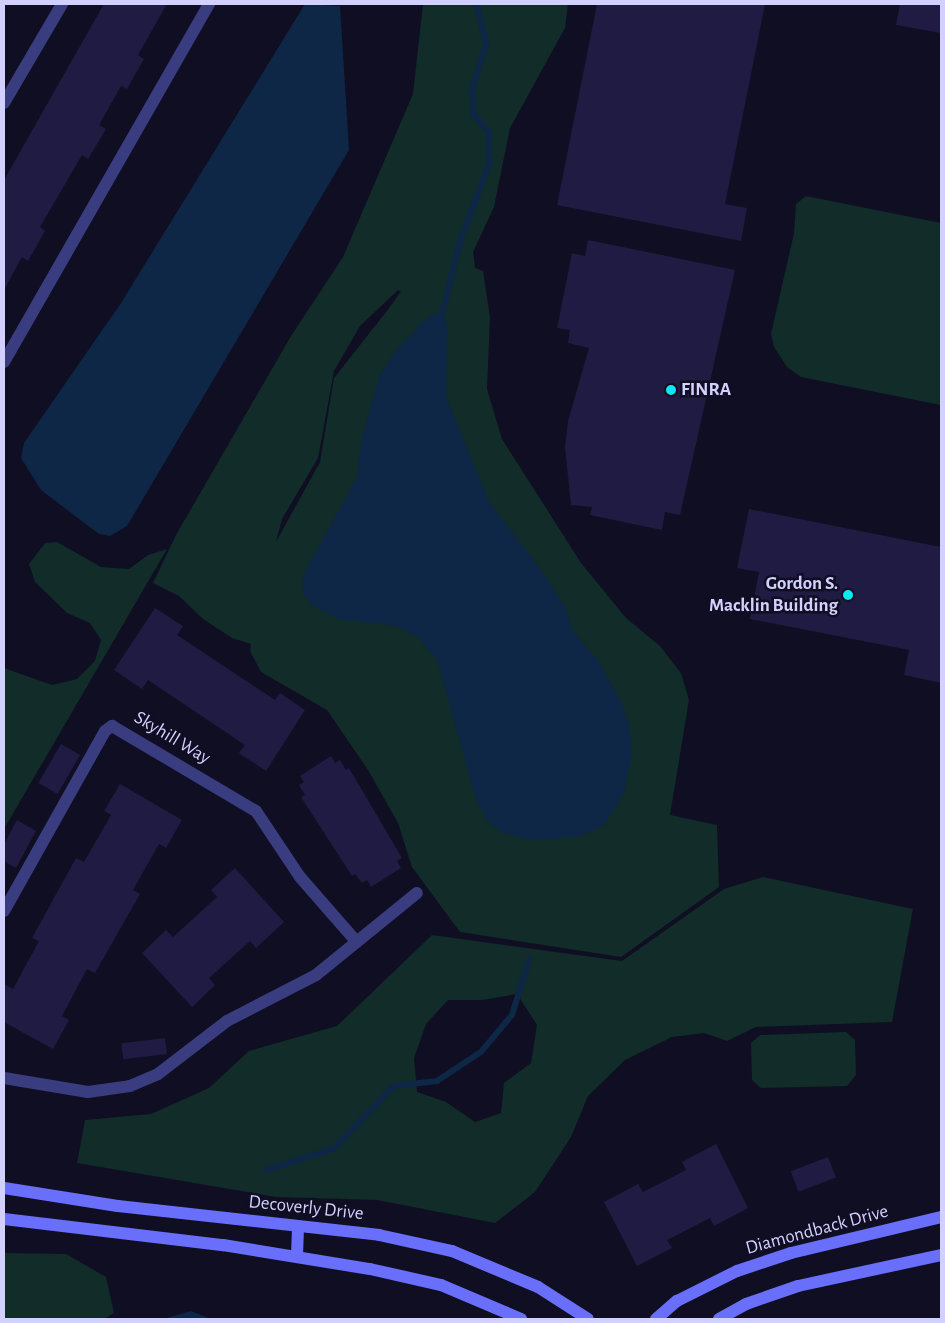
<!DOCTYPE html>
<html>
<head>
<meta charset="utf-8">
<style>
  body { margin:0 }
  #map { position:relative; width:945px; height:1323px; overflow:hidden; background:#100e22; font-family:"Alegreya Sans",sans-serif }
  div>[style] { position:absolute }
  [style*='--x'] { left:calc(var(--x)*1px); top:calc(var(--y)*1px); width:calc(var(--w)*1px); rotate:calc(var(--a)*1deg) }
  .green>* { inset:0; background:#112c29 }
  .water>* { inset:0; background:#0e2746 }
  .stream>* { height:5.5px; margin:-2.75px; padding:0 2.75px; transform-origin:2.75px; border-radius:2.75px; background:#0e2746 }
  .building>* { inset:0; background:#201b42; transform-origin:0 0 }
  .street>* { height:12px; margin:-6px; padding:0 6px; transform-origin:6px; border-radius:6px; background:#3a3c80 }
  .secondary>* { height:12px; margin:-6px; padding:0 6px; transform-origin:6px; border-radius:6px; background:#6a6ffb }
  .dots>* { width:14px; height:14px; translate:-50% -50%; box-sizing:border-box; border:2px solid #100e22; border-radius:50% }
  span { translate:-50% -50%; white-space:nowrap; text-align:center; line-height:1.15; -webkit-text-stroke:5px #100e22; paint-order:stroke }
  .poi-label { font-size:19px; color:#d2d0fe; font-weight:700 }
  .left { translate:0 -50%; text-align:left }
  .right { translate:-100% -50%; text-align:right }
  .street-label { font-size:19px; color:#d2d0fe }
  .frame { position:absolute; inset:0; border:5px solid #d2d0fe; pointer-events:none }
</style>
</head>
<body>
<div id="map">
  <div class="green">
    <div style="clip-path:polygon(evenodd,423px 4px,568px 4px,565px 28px,510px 128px,494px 207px,473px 252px,475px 268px,483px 271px,490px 317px,487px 389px,502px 439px,581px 563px,626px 618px,660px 646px,681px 673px,689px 700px,670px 815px,717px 825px,719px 887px,621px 957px,460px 932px,412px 867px,398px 823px,368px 770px,327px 710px,261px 672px,250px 651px,251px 644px,232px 638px,203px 619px,179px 596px,153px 583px,176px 535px,291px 336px,343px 257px,413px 94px,423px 4px,398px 290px,401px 291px,390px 307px,334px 378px,320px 462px,276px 542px,282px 519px,318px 458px,334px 371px,360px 326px,398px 290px)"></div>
    <div style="clip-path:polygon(806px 196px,941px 223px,941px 405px,801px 377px,787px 367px,774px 347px,771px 334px,794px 233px,796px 204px)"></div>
    <div style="clip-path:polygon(57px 542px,101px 567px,129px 569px,148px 555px,167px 549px,4px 829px,4px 668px,52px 685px,77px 679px,95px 661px,101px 640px,90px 623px,67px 613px,35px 582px,29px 564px,45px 543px)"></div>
    <div style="clip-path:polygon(evenodd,763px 877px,913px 909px,892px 1022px,756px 1027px,727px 1041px,704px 1033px,672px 1037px,625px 1060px,588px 1096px,571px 1137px,535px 1192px,495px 1223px,377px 1200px,276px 1197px,77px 1163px,85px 1120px,151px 1114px,209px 1088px,249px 1051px,337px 1026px,432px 935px,622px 961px,724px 889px,763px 877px,517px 994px,537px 1025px,531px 1063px,504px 1083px,501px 1113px,475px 1122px,446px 1102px,417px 1092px,414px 1058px,426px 1024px,448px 1000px,482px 1000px,517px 994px)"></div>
    <div style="clip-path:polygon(846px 1032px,855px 1040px,856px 1075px,847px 1086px,761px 1088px,752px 1080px,751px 1043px,760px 1035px)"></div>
    <div style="clip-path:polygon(4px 1253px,66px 1254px,106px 1277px,114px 1313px,104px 1319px,4px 1319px)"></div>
  </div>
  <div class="water">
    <div style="clip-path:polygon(305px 4px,340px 6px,349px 150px,127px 526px,110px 536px,99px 534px,41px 490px,21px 458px,24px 443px,121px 303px)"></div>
    <div style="clip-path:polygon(443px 310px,447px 328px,446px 396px,489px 502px,544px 574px,564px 606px,574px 633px,598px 660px,621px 702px,629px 724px,632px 755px,624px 792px,605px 824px,582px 836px,533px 840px,503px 833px,488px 822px,476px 800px,438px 662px,420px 639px,397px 626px,338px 619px,313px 606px,304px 595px,302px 586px,306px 570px,357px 477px,362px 438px,380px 374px,398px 348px,428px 317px)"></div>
    <div style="clip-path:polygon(191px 1311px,211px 1319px,163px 1319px)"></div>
  </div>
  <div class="stream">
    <div style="--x:443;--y:310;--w:74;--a:-76"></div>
    <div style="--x:461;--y:238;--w:78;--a:-69"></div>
    <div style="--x:489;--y:165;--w:33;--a:-90"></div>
    <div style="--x:489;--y:132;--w:22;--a:-133"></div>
    <div style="--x:474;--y:116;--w:26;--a:-94"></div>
    <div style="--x:472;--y:90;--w:48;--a:-73.1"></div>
    <div style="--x:486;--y:44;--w:41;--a:-102.7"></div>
    <div style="--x:267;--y:1170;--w:69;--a:-17.7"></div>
    <div style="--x:333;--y:1149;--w:88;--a:-45.9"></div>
    <div style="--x:394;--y:1086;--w:43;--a:-6.6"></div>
    <div style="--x:437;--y:1081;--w:53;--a:-33.4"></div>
    <div style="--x:481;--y:1052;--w:48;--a:-50"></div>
    <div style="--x:512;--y:1015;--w:58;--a:-72.8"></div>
  </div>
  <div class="building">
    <div style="clip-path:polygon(104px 4px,167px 4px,138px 55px,144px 59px,127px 89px,121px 86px,99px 125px,106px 129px,88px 159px,82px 155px,40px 227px,45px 231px,28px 261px,22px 257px,4px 290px,4px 180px)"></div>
    <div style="clip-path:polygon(597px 4px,765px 4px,725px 204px,747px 208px,741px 241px,557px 205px)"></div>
    <div style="clip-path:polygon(900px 4px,941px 4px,941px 33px,896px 25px)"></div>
    <div style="clip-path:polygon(588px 240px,735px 270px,680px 515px,665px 512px,662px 530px,590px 515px,592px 507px,571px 505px,565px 447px,568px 421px,589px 348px,568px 343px,570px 330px,557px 328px,572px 253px,585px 256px)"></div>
    <div style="clip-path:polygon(749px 509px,941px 547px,941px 683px,904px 675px,909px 650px,750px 619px,759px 572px,737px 568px)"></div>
    <div style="clip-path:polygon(155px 608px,183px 626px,177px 635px,275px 700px,280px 693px,305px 710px,266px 771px,239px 753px,245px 745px,148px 680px,142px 689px,114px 670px)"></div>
    <div style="left:61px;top:744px;width:22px;height:45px;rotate:30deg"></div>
    <div style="clip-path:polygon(331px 756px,335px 763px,340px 760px,346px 770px,349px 768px,402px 858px,397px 861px,401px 868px,371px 887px,367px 880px,362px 883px,355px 874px,352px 876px,301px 797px,305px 795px,299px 785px,304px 782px,300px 776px)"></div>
    <div style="clip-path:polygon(120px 784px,182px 820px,166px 848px,159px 844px,133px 890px,140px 894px,95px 973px,87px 969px,62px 1016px,69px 1020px,53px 1049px,4px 1022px,4px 984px,13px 989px,39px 941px,32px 938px,76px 858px,84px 862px,111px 815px,104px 811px)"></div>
    <div style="clip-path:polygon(17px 820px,36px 831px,16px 868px,4px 861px,4px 844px)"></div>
    <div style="clip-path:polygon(235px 868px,284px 922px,256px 948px,250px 941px,209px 978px,215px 985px,192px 1007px,142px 953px,166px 930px,173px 937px,217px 897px,211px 890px)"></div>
    <div style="left:165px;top:1038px;width:16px;height:44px;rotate:83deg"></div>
    <div style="clip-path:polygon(716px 1144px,748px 1208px,714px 1226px,710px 1218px,667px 1240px,672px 1248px,637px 1266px,604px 1202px,638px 1184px,643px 1192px,686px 1170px,682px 1162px)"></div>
    <div style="left:828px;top:1157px;width:22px;height:40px;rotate:69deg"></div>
  </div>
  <div class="street">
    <div style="--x:4;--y:103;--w:115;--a:-59.6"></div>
    <div style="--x:4;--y:362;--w:413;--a:-60.2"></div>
    <div style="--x:4;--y:911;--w:206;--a:-60.7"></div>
    <div style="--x:105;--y:731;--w:9;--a:-36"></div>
    <div style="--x:112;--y:726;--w:167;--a:30.6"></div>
    <div style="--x:256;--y:811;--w:79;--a:56.3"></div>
    <div style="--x:300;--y:877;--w:84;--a:48.9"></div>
    <div style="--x:4;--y:1078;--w:85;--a:9.5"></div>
    <div style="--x:88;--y:1092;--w:42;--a:-8.1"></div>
    <div style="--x:130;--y:1086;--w:30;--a:-23"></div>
    <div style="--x:158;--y:1074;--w:87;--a:-37.5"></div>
    <div style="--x:227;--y:1021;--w:100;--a:-27.3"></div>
    <div style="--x:316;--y:975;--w:130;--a:-39.1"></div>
  </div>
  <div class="secondary">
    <div style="--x:4;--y:1188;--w:115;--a:9"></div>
    <div style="--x:118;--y:1206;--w:263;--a:6.3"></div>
    <div style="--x:379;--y:1235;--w:75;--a:12.4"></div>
    <div style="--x:452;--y:1251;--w:93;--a:22.7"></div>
    <div style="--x:538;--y:1287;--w:59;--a:32.6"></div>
    <div style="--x:4;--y:1219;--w:221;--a:6.8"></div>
    <div style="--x:223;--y:1245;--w:149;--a:9.3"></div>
    <div style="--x:370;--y:1269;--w:73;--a:12.7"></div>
    <div style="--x:441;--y:1285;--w:87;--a:23"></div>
    <div style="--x:297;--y:1256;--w:29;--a:-88"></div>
    <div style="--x:656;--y:1319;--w:28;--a:-41"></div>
    <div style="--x:677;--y:1301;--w:67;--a:-26.6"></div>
    <div style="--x:737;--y:1271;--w:57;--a:-18.4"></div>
    <div style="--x:791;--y:1253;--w:154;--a:-13.5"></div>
    <div style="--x:719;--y:1319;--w:31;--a:-29"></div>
    <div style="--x:746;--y:1304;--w:55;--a:-19.1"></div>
    <div style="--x:798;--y:1286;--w:146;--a:-12.2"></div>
  </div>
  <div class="dots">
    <div style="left:671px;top:390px;background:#06eaf3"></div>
    <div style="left:848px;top:595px;background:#06eaf3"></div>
  </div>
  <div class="poi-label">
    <span class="left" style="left:681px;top:390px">FINRA</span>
    <span class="right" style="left:838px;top:595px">Gordon S.<br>Macklin Building</span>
  </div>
  <div class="street-label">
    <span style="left:172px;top:738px;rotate:31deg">Skyhill Way</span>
    <span style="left:306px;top:1208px;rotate:6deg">Decoverly Drive</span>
    <span style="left:817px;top:1230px;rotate:-15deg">Diamondback Drive</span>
  </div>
  <div class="frame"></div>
</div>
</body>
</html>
